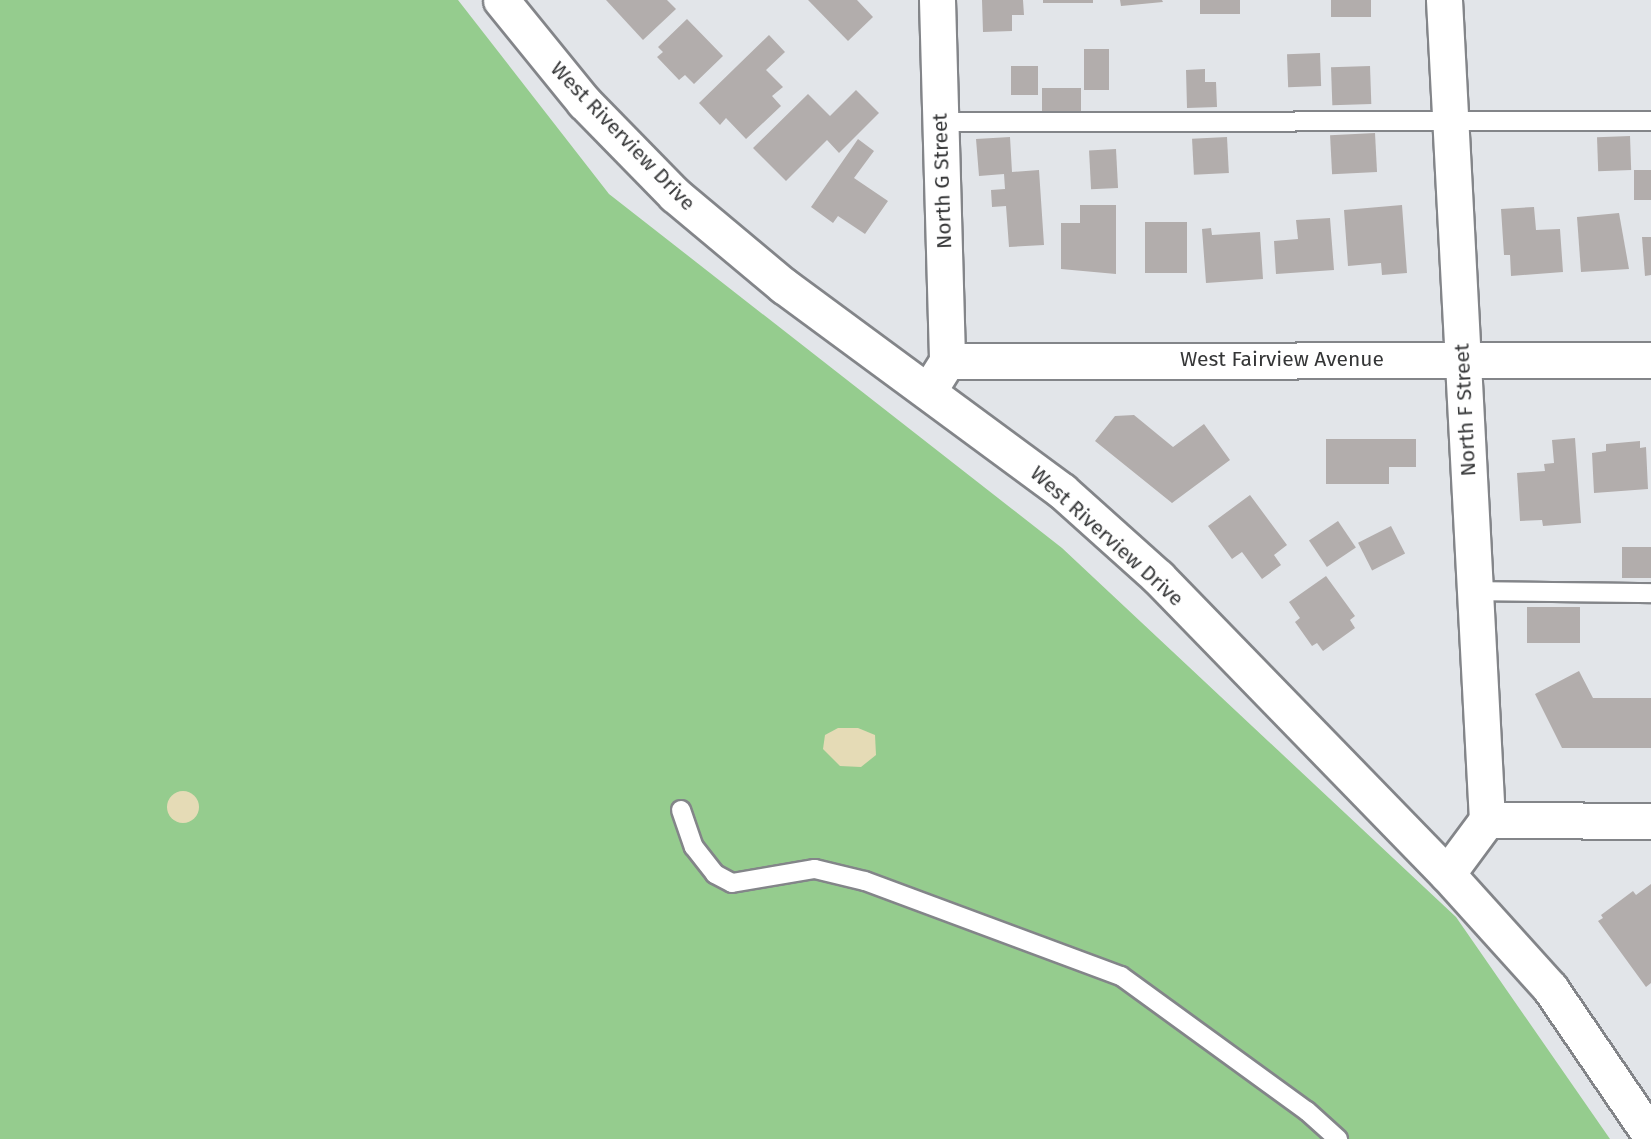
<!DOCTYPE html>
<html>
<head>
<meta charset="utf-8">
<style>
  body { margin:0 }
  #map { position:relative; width:1651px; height:1139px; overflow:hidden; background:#e2e5e9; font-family:"Fira Sans",sans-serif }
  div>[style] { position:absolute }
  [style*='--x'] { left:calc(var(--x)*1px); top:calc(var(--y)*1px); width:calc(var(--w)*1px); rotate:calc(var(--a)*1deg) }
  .green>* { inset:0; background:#95cc8e }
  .sand>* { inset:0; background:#e5dbb6 }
  .round { border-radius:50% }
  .building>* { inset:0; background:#b2adac; transform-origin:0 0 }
  .roads { filter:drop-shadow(2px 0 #838589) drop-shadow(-2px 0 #838589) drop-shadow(0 2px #838589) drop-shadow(0 -2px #838589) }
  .service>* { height:18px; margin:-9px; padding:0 9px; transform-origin:9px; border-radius:9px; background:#fff }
  .minor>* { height:35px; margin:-17.5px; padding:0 17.5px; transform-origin:17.5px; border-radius:17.5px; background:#fff }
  span { translate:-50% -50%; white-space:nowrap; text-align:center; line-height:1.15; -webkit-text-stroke:6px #fff; paint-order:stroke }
  .street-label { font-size:21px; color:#353637 }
</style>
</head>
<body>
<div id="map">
  <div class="green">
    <div style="clip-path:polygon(0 0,458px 0,609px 194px,1062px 548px,1456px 917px,1610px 1139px,0 1139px)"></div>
  </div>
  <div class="sand">
    <div style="clip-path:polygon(858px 728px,875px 735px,876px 755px,861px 767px,840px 766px,823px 749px,825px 735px,838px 728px)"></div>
    <div class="round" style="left:167px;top:791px;width:32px;height:32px"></div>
  </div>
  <div class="building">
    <div style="clip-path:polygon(606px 0,667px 0,676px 9px,643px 40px)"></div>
    <div style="clip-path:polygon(808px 0,857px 0,873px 17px,848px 41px)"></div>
    <div style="clip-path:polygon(982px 0,1023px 0,1024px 15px,1012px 15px,1012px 31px,983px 32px)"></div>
    <div style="left:1043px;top:0;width:50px;height:3px"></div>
    <div style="clip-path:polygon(1120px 0,1162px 0,1163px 2px,1121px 6px)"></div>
    <div style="left:1200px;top:0;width:40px;height:14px"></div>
    <div style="left:1331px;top:0;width:40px;height:17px"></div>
    <div style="clip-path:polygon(687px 19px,723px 56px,694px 84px,685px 75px,679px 80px,657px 57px,663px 52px,658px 47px)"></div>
    <div style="clip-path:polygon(769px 35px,785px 52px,766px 70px,783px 87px,772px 96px,781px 106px,746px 139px,726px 118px,720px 125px,699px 103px)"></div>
    <div style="left:1084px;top:49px;width:25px;height:41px"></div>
    <div style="left:1320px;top:53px;width:33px;height:33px;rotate:88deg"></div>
    <div style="left:1038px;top:66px;width:29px;height:27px;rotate:90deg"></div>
    <div style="left:1370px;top:66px;width:38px;height:39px;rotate:88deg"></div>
    <div style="clip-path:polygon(1205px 69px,1205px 82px,1216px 82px,1217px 107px,1187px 108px,1186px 70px)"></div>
    <div style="left:1081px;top:88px;width:23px;height:39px;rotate:90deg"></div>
    <div style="clip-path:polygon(856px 90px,879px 113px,839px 153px,827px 140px,786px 181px,753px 148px,808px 94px,830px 116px)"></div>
    <div style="left:1375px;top:133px;width:39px;height:45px;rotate:87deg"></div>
    <div style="left:1630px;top:136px;width:34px;height:33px;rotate:88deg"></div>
    <div style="clip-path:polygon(1010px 137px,1012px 172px,1039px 170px,1044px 245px,1009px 247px,1006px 206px,992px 207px,991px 190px,1005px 189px,1004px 174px,979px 176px,976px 139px)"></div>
    <div style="left:1227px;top:137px;width:36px;height:35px;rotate:87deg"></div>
    <div style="clip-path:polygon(858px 139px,874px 151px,854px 178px,888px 201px,865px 234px,838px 216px,833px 223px,811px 207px)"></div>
    <div style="left:1116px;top:149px;width:39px;height:27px;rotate:87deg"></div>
    <div style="left:1634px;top:170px;width:17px;height:30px"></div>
    <div style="clip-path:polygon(1080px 205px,1116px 205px,1116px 274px,1061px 269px,1061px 223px,1080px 223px)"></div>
    <div style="clip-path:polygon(1402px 205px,1407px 273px,1382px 275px,1381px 263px,1348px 266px,1344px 210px)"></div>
    <div style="clip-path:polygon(1534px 207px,1536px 230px,1560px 229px,1563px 272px,1511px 276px,1510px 255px,1504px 255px,1501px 209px)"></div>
    <div style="clip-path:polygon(1619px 213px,1629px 269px,1581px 272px,1577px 217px)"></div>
    <div style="clip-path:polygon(1330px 218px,1334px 270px,1276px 274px,1274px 241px,1298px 239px,1296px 220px)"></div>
    <div style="left:1145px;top:222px;width:42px;height:51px"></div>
    <div style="clip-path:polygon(1211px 228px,1212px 235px,1260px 232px,1263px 279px,1206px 283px,1202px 229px)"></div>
    <div style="clip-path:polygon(1642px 237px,1651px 237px,1651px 275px,1645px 276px)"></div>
    <div style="clip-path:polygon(1134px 415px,1173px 447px,1204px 424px,1230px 460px,1172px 503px,1095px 441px,1115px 416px)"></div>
    <div style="clip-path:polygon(1575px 438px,1581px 523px,1543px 526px,1542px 520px,1520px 521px,1517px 473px,1545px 471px,1544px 464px,1554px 463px,1552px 440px)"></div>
    <div style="clip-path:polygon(1326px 439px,1416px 439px,1416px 467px,1389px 467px,1389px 484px,1326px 484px)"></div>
    <div style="clip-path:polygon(1640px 441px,1640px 448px,1646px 447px,1648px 489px,1594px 493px,1592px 453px,1606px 451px,1606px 444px)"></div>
    <div style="clip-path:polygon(1250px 495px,1287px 545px,1274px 555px,1281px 565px,1262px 579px,1242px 552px,1232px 559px,1208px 526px)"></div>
    <div style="left:1338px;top:521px;width:32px;height:35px;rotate:56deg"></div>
    <div style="left:1391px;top:526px;width:31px;height:37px;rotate:63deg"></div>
    <div style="left:1651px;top:547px;width:31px;height:29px;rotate:90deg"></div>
    <div style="clip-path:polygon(1326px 576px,1355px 616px,1350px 620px,1355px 628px,1323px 651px,1317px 643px,1312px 646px,1295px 622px,1300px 618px,1289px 602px)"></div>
    <div style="left:1527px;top:607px;width:53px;height:36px"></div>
    <div style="clip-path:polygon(1579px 671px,1593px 698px,1651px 698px,1651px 748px,1562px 748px,1535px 694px)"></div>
    <div style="clip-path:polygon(1651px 884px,1651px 983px,1646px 987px,1598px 921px,1603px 918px,1601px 915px,1633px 891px,1636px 895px)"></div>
  </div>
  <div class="roads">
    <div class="service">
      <div style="--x:941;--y:122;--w:710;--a:-0.08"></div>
      <div style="--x:1475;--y:591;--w:176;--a:0.7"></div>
      <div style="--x:681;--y:810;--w:39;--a:71"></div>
      <div style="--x:694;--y:847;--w:34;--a:52"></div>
      <div style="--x:715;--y:874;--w:19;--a:28"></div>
      <div style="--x:732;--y:883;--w:84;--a:-9.6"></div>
      <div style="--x:815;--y:869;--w:51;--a:13.5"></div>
      <div style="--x:865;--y:881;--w:273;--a:20.4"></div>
      <div style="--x:1121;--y:976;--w:230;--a:36"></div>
      <div style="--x:1307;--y:1111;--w:42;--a:42.1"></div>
    </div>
    <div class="minor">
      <div style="--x:501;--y:0;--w:132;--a:50.9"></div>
      <div style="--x:584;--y:102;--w:130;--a:45.6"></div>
      <div style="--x:675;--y:195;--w:142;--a:39.9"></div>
      <div style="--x:784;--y:286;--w:345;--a:36.4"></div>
      <div style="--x:1062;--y:491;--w:129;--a:41.9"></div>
      <div style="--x:1158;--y:577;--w:414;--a:45.8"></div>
      <div style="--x:1447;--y:874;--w:154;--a:47.9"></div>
      <div style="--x:1550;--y:988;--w:179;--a:55.7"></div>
      <div style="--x:937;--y:0;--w:361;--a:88.4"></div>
      <div style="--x:1444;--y:0;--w:821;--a:87"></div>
      <div style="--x:929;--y:390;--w:34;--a:-58"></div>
      <div style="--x:947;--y:361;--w:704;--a:-0.08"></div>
      <div style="--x:1447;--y:874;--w:67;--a:-53.5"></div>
      <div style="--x:1487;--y:820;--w:164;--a:0.3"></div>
    </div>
  </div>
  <div class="street-label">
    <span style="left:623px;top:136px;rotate:46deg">West Riverview Drive</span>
    <span style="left:942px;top:181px;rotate:-92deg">North G Street</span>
    <span style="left:1282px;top:359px">West Fairview Avenue</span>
    <span style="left:1465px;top:410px;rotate:-93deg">North F Street</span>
    <span style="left:1107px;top:536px;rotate:42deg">West Riverview Drive</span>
  </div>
</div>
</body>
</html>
